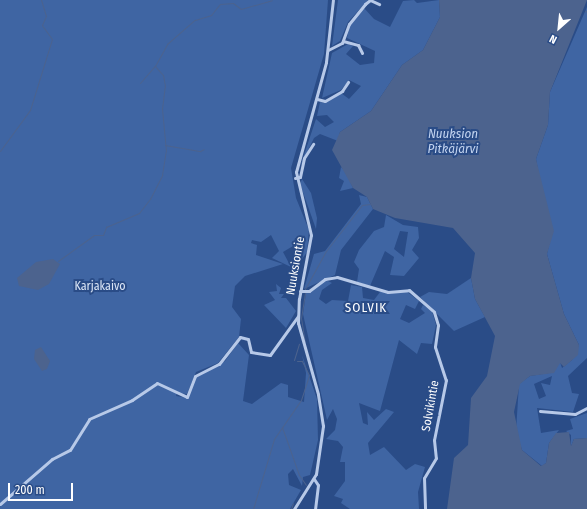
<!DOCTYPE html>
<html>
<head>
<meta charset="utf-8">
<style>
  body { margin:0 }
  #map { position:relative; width:587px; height:509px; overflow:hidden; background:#2a4c87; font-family:"Fira Sans Condensed",sans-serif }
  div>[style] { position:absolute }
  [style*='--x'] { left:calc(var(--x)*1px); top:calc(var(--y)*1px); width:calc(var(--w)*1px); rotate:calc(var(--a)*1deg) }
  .green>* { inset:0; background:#3f65a3 }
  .water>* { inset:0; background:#4c638e }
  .stream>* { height:1px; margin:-0.5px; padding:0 0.5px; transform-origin:0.5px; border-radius:0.5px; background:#4c638e }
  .minor>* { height:3px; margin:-1.5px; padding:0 1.5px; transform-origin:1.5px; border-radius:1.5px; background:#b7c9e8 }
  span { translate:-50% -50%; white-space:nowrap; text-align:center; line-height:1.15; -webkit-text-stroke:4px #2a4c87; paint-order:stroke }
  .street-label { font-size:12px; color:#fff }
  .park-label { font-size:12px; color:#dae5f6 }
  .water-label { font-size:13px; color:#c2d3ef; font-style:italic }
  .neighbourhood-label { font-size:13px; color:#fff; letter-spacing:1px }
  .north { position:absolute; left:539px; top:8px; width:40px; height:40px; -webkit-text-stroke:3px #2a4c87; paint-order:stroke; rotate:207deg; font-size:11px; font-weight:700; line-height:16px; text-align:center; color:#fff }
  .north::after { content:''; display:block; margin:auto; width:14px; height:18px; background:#fff; clip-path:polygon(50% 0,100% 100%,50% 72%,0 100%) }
  .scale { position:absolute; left:8px; top:483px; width:65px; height:18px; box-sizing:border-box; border:2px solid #fff; border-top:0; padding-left:5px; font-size:12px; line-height:14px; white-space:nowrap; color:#fff; -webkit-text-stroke:3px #2a4c87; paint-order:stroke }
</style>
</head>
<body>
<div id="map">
  <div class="green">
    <div style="clip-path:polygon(0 0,328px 0,324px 54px,291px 168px,296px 198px,309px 230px,307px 252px,300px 262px,298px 256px,304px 239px,295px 238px,293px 246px,283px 252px,291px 267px,272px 258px,279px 251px,271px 235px,261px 242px,252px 240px,251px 243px,257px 245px,256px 255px,283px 264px,245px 276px,235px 286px,232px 307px,241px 319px,239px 337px,218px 363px,196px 372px,187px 394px,177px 393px,176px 396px,188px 398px,195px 377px,225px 361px,238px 343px,249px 355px,243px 401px,252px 404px,281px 383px,288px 385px,288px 397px,304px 402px,306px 373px,302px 355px,317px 399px,318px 440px,310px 475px,303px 477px,302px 486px,293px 469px,288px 474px,289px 485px,301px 490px,290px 509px,0 509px)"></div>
    <div style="clip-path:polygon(338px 0,368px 0,348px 22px,340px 41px,332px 46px)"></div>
    <div style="clip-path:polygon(414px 0,417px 3px,439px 0,440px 17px,423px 50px,402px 65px,371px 111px,340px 132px,338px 141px,320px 134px,314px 138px,300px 167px,316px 119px,325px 127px,334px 122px,327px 115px,317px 116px,320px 102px,325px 103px,341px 93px,349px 99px,361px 86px,349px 80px,341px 90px,322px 98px,332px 53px,348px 44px,353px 46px,346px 54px,360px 65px,374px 63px,375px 51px,347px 38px,350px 24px,364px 8px,374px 19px,390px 27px,403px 1px)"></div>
    <div style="clip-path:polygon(evenodd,587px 7px,587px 358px,568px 376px,572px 393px,579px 394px,573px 412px,537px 408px,541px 433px,559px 430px,549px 443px,546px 463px,542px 466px,522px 450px,516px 431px,519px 384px,530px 376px,549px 373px,560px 362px,562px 368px,572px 360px,579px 345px,564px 314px,547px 254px,551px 237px,536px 159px,548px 125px,550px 92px,587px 7px,552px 376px,550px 385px,541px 383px,546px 396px,539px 399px,534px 384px,552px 376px)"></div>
    <div style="clip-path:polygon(341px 167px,346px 172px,353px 188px,340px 191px,344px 181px,339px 178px)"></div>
    <div style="clip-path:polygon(302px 179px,311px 193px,317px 218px,316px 229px,300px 184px)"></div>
    <div style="clip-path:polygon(359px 195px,367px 197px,373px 209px,341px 250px,335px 275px,304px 289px,314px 254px,325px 251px,361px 204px)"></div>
    <div style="clip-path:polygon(evenodd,386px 215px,403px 225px,418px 227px,419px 238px,412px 250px,419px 258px,404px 276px,390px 275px,394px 257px,385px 251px,370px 286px,357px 282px,359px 269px,354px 262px,359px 250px,374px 231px,384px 227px,386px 215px,400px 231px,408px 232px,404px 257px,394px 249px,400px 231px)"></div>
    <div style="clip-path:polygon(471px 278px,475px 299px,485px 317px,454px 331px,420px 297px,429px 292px,447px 294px)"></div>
    <div style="clip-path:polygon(326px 280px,332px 283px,322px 290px,319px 299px,326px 304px,332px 300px,348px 301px,351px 285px,362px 287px,363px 298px,374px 300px,380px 292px,406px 291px,419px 301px,415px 309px,406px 305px,400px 319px,409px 323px,425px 313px,421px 309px,423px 305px,432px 311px,436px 325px,432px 344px,421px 343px,417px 354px,399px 340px,380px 411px,359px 403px,363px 423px,368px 425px,367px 412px,374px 420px,386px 409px,394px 412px,368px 443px,370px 455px,384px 447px,406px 470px,415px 464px,425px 467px,418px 492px,419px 509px,350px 509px,341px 503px,343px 499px,334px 496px,345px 481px,345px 462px,340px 462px,343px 447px,338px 441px,326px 439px,335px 430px,337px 419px,333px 409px,327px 420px,303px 314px,306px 293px)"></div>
    <div style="clip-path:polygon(276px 284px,281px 288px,279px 294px,284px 294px,281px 298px,286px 298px,296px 311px,286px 328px,264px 305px,275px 300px,269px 292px,277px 291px)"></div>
    <div style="clip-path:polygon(587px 413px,587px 438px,574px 439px,571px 446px,571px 435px,566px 431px,573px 429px,570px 419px)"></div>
  </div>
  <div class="water">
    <div style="clip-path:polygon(439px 0,587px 0,550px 92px,548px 125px,536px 159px,554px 231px,547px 254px,564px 314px,579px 345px,578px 355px,564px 367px,560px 363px,554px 373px,530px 376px,520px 384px,514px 412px,522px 450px,541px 466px,546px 463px,549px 443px,556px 433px,569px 432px,571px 446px,574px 439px,587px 438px,587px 509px,447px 509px,454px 458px,468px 445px,471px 398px,487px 376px,495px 336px,475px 299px,471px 278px,475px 253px,453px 228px,395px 218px,373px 209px,367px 197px,353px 188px,332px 150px,340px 132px,371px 111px,402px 65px,423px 50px,440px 17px)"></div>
    <div style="clip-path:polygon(53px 259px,60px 264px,49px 284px,38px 290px,19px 286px,17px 278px,23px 273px,36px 262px)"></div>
    <div style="clip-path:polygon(41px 347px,50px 361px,47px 369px,42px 371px,34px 359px,35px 350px)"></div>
  </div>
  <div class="stream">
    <div style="--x:585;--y:11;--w:2;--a:27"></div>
    <div style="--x:140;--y:83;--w:23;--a:-49"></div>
    <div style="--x:165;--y:145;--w:36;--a:10"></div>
    <div style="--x:200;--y:151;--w:4;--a:-27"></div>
    <div style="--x:0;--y:151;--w:51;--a:-53.8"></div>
    <div style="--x:30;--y:110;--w:74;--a:-72.8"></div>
    <div style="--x:52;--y:39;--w:17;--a:-126"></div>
    <div style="--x:42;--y:25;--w:10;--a:-66"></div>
    <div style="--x:46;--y:16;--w:17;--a:-107"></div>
    <div style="--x:58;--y:261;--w:44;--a:-35.8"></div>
    <div style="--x:94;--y:235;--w:9;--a:0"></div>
    <div style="--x:103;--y:235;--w:9;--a:-69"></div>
    <div style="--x:106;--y:227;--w:36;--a:-23"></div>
    <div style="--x:139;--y:213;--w:18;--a:-52"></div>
    <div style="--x:150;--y:199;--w:27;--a:-63"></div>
    <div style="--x:162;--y:175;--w:24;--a:-81"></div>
    <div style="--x:166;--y:151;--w:42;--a:-95.4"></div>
    <div style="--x:162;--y:109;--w:23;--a:-83"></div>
    <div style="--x:165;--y:86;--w:11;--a:-100"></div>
    <div style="--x:163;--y:75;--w:12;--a:-132"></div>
    <div style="--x:155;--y:66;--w:25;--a:-61"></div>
    <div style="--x:167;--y:44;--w:37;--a:-41"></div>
    <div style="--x:195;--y:20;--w:17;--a:-17"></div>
    <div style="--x:211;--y:15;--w:14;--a:-51"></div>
    <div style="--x:220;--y:4;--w:13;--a:-4"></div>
    <div style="--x:233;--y:3;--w:10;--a:37"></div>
    <div style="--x:241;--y:9;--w:32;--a:-16"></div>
    <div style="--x:305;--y:289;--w:43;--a:-61.1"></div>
    <div style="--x:326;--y:251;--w:58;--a:-52"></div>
    <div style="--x:362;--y:205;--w:8;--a:-7"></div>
    <div style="--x:305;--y:293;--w:25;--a:99"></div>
    <div style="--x:301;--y:318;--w:24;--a:81"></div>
    <div style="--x:294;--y:360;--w:17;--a:-73"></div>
    <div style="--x:282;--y:427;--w:51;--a:70.5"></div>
    <div style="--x:299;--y:475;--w:12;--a:55"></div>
    <div style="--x:253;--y:509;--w:73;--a:-73.3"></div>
    <div style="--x:274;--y:439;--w:47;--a:-55.3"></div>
    <div style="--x:301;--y:400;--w:26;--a:-72"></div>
    <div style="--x:309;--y:375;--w:16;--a:-117"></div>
    <div style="--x:302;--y:361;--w:5;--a:180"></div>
    <div style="--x:291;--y:509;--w:6;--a:-72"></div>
  </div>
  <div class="minor">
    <div style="--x:343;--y:41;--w:16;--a:15"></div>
    <div style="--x:358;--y:45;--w:9;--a:63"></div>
    <div style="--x:328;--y:50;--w:16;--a:-27"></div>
    <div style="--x:342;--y:43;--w:20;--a:-70"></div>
    <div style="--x:349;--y:24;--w:26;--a:-51"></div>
    <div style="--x:365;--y:4;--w:6;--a:-39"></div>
    <div style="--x:370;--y:0;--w:10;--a:24"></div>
    <div style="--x:317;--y:99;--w:8;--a:14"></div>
    <div style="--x:325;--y:101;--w:20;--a:-30"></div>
    <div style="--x:342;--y:91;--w:11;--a:-56"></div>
    <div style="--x:295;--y:178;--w:5;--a:-11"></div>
    <div style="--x:300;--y:177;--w:19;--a:-78"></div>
    <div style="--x:304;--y:158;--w:17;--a:-57"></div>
    <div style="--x:300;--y:291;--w:9;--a:0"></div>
    <div style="--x:309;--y:291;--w:20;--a:-37"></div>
    <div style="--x:325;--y:279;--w:12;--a:-9"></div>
    <div style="--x:337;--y:277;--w:53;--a:16.4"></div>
    <div style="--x:388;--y:292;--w:21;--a:-5"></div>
    <div style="--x:409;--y:290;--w:33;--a:41"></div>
    <div style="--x:434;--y:312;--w:14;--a:73"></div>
    <div style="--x:438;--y:325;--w:22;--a:98"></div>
    <div style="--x:435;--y:347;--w:35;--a:72"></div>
    <div style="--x:446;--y:380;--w:61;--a:101.3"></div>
    <div style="--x:434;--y:440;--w:18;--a:84"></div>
    <div style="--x:436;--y:458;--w:23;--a:121"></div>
    <div style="--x:424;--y:478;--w:31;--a:88"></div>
    <div style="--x:540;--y:411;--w:35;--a:5"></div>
    <div style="--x:575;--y:414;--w:13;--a:-27"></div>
    <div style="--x:314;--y:479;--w:7;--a:56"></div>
    <div style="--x:318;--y:485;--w:24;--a:97"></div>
    <div style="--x:0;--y:504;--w:69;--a:-40.9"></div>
    <div style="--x:52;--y:459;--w:20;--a:-27"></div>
    <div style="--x:70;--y:450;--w:36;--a:-58"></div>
    <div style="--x:89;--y:419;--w:47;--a:-23.8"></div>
    <div style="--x:132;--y:400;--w:30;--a:-34"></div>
    <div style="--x:157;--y:383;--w:33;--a:25"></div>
    <div style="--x:187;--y:397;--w:22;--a:-69"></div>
    <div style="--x:195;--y:376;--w:27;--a:-27"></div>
    <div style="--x:219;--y:364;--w:34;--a:-52"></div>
    <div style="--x:240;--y:337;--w:8;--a:14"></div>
    <div style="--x:248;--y:339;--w:13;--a:77"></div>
    <div style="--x:251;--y:352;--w:19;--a:9"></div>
    <div style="--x:270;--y:355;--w:48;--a:-54.3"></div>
    <div style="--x:294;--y:509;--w:41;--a:-57.8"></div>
    <div style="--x:316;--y:474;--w:49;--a:-81.7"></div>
    <div style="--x:323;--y:426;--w:32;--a:-99"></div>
    <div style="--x:318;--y:394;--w:74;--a:-105.7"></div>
    <div style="--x:298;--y:323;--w:24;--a:-88"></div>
    <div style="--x:299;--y:299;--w:65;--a:-79.4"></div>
    <div style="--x:311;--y:235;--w:65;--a:-103.4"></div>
    <div style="--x:296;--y:172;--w:114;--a:-74.7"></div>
    <div style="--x:326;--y:62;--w:62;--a:-83.6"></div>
  </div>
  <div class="street-label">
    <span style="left:296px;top:266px;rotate:-80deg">Nuuksiontie</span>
    <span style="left:431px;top:406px;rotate:-80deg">Solvikintie</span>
  </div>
  <div class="park-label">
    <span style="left:100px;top:287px">Karjakaivo</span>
  </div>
  <div class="water-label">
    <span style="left:453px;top:142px">Nuuksion<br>Pitkäjärvi</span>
  </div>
  <div class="neighbourhood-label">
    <span style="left:366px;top:308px">SOLVIK</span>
  </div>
  <div class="north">N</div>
  <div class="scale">200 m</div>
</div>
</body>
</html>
